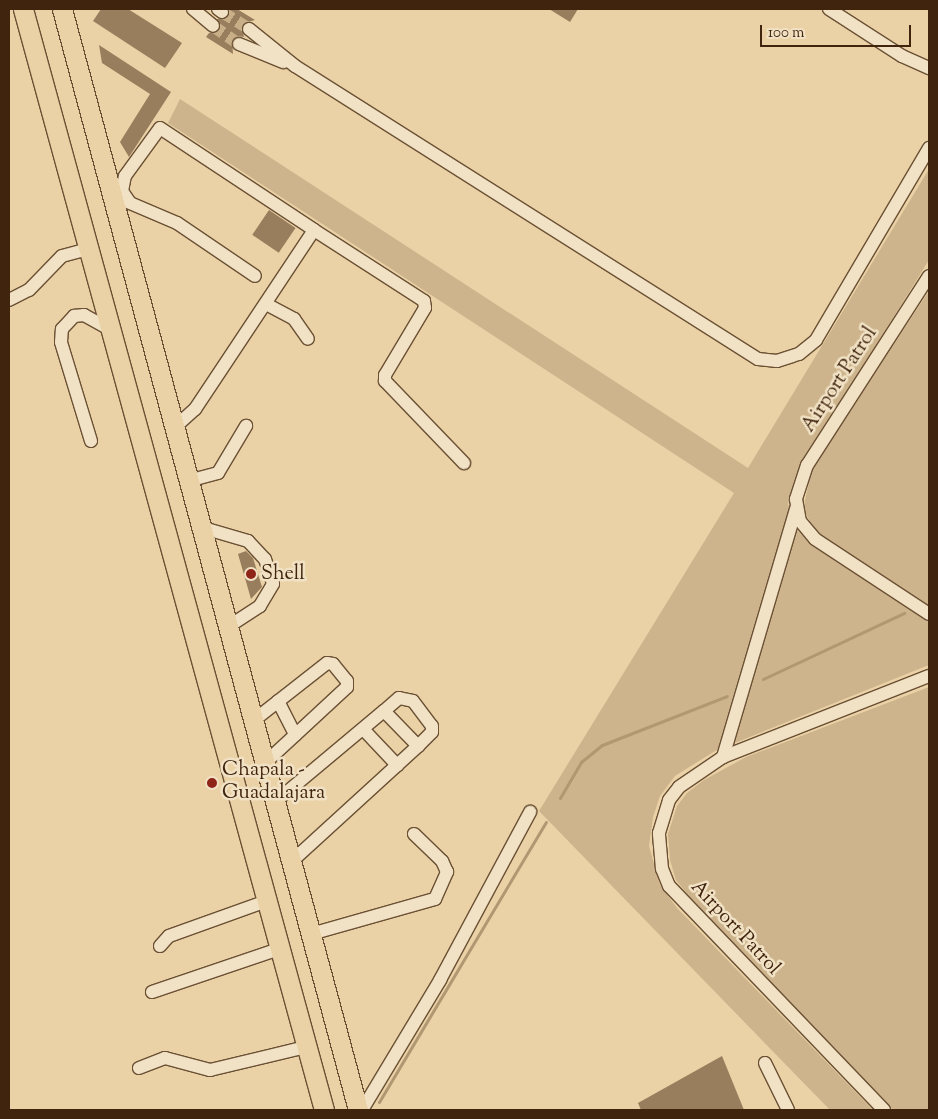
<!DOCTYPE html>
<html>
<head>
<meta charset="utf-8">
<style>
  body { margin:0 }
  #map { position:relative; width:938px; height:1119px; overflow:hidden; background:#ead2a6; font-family:"Sorts Mill Goudy",serif }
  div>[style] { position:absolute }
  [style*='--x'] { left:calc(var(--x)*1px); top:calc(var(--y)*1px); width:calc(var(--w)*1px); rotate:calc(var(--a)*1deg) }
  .green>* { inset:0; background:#cdb48c }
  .stream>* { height:3px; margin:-1.5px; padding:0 1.5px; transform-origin:1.5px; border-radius:1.5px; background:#b19772 }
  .building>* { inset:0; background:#997e5d; transform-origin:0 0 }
  .minor-tunnel>* { height:12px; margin-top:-6px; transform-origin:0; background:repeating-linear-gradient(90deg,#c8af88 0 12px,transparent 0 18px) }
  .roads { filter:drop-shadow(1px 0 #6b5034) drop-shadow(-1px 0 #6b5034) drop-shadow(0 1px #6b5034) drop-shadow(0 -1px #6b5034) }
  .minor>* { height:12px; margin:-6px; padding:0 6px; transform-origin:6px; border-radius:6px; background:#f1e2c5 }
  .highway>* { height:19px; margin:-9.5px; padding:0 9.5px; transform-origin:9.5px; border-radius:9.5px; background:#ead2a6 }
  .dots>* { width:14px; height:14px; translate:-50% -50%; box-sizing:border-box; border:2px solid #f1e2c5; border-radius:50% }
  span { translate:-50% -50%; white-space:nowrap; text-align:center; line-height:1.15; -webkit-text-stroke:5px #f1e2c5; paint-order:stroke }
  .street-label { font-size:20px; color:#41240e }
  .poi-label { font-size:20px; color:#41240e }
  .left { translate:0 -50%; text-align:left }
  .frame { position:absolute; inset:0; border:10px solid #41240e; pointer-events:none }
  .scale { position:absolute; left:760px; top:25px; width:151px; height:22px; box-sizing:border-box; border:2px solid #41240e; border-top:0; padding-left:6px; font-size:15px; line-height:18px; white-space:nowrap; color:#41240e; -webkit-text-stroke:4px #f1e2c5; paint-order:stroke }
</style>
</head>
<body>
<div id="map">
  <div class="green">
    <div style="clip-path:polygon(180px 99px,748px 468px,929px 169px,929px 260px,799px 469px,788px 504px,797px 530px,817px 548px,929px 622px,929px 665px,715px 751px,675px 776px,660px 796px,653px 817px,649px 846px,660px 885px,677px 908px,873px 1110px,830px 1110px,539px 811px,734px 493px,168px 123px)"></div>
    <div style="clip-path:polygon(929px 291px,929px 606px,819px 535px,803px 510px,812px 468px)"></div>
    <div style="clip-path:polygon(929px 687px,929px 1110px,893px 1110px,691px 899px,676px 880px,670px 860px,668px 834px,677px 806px,687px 793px,704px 780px,746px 757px)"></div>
  </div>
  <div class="stream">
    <div style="--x:763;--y:679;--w:156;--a:-25.1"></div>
    <div style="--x:560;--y:798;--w:42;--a:-59.7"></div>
    <div style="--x:581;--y:762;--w:27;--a:-39"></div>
    <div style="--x:602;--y:745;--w:134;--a:-21.4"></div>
    <div style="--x:379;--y:1102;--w:326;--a:-59.2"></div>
  </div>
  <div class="building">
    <div style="clip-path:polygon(101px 9px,128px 9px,182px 43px,165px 68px,93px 21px)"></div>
    <div style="clip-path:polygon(229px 9px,237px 9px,255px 20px,242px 24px,244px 37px,237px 36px,232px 40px,233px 54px,206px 37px,209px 33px,219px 31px,217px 19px,228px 17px)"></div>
    <div style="clip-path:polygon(549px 9px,578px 9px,570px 22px)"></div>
    <div style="clip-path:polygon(99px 45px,171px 92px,129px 157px,120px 142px,150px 94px,102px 63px)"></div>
    <div style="left:269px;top:210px;width:32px;height:30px;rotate:34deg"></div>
    <div style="clip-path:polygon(246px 551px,253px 558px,262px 587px,251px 599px,238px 554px)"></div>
    <div style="clip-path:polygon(722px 1056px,744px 1110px,641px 1110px,638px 1103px)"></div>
  </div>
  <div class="minor-tunnel">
    <div style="--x:222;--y:12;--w:32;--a:32"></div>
    <div style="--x:213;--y:26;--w:32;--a:35"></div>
  </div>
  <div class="roads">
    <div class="minor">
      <div style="--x:193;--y:9;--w:26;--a:40"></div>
      <div style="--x:218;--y:9;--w:5;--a:37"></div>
      <div style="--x:829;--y:9;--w:87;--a:32.8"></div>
      <div style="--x:902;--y:56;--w:30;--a:24"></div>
      <div style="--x:249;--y:29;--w:59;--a:38.8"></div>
      <div style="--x:295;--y:66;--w:548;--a:32.33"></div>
      <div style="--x:758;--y:359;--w:19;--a:6"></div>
      <div style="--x:777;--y:361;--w:23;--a:-18"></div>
      <div style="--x:799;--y:354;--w:22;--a:-39"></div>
      <div style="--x:816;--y:340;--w:223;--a:-59.5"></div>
      <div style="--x:239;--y:44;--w:48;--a:22.2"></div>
      <div style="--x:122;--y:191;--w:14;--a:56"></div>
      <div style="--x:130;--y:203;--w:51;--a:23.1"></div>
      <div style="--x:177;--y:223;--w:94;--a:34.2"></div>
      <div style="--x:112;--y:194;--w:10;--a:-17"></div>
      <div style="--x:122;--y:191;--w:15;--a:-79"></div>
      <div style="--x:125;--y:176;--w:59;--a:-53.9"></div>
      <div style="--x:160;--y:128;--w:185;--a:33.5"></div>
      <div style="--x:314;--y:230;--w:215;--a:123.6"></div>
      <div style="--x:195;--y:409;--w:28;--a:138"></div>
      <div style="--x:314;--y:230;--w:131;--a:32.8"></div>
      <div style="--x:424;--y:301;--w:7;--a:82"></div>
      <div style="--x:425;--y:308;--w:78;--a:120.8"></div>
      <div style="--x:385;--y:375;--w:6;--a:90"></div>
      <div style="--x:385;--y:381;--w:114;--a:46.1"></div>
      <div style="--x:929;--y:276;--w:225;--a:122.8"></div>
      <div style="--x:807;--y:465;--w:36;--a:108"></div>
      <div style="--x:796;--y:499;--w:22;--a:80"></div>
      <div style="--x:800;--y:521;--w:23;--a:50"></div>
      <div style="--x:815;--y:539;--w:136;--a:33.3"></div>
      <div style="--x:9;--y:300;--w:22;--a:-27"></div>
      <div style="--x:29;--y:290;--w:47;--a:-45.9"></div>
      <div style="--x:62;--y:256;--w:28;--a:-15"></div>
      <div style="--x:266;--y:304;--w:32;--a:28"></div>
      <div style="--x:294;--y:319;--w:24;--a:55"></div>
      <div style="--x:91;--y:441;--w:103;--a:-106.9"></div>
      <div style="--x:61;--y:342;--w:13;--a:-86"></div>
      <div style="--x:62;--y:329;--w:18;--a:-47"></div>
      <div style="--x:74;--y:316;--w:10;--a:-6"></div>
      <div style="--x:84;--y:315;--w:31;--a:29"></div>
      <div style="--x:188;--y:481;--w:31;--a:-15"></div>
      <div style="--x:218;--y:473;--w:55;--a:-59.2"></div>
      <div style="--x:200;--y:527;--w:50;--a:16.3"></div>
      <div style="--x:248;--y:541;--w:25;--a:47"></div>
      <div style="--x:265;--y:559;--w:26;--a:72"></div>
      <div style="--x:273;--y:584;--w:26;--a:121"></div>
      <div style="--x:260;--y:606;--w:38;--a:147"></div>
      <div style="--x:278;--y:701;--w:38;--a:63"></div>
      <div style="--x:384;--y:711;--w:20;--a:-41"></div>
      <div style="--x:399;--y:698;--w:14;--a:12"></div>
      <div style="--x:413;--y:701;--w:31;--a:53"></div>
      <div style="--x:432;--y:726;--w:6;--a:90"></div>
      <div style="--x:432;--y:732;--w:20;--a:135"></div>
      <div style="--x:253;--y:721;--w:94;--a:-38.1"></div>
      <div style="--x:327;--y:663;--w:6;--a:9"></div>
      <div style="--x:333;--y:664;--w:22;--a:51"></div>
      <div style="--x:347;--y:681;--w:6;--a:90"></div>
      <div style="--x:347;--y:687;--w:112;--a:137.2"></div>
      <div style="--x:363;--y:729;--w:50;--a:46.6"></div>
      <div style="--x:723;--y:757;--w:259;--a:-73.6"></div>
      <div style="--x:275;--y:802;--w:142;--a:-39.9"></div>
      <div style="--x:384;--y:711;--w:49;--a:45.8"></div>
      <div style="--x:418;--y:746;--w:172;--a:137.6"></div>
      <div style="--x:311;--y:934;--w:129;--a:-15.8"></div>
      <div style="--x:435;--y:899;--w:30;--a:-66"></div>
      <div style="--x:447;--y:872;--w:12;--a:-114"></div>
      <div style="--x:442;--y:861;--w:39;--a:-136"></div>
      <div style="--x:160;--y:946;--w:13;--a:-48"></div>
      <div style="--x:169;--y:936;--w:104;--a:-19.7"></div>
      <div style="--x:152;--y:992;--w:134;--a:-18.7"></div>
      <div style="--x:765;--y:1063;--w:52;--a:63.9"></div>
      <div style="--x:139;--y:1068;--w:28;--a:-21"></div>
      <div style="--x:165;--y:1058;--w:47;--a:14.9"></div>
      <div style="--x:210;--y:1070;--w:99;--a:-13.5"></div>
      <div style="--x:362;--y:1110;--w:152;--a:-59"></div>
      <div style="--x:440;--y:980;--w:191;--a:-61.8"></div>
      <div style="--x:884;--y:1110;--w:310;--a:-133.8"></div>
      <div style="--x:669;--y:886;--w:18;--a:-112"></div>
      <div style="--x:662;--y:869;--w:36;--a:-95"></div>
      <div style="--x:659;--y:833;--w:34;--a:-73"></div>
      <div style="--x:669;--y:800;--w:16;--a:-52"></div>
      <div style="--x:679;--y:787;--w:53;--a:-34.3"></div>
      <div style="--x:723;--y:757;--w:221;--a:-21.5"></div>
    </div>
    <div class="highway">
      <div style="--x:23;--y:9;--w:1141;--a:74.71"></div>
      <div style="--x:62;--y:9;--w:1140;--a:74.95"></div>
    </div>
  </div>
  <div class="dots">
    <div style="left:251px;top:574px;background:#8f2418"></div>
    <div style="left:212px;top:783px;background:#8f2418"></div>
  </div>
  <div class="street-label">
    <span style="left:840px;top:380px;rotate:-57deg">Airport Patrol</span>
    <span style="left:735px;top:928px;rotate:47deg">Airport Patrol</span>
  </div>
  <div class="poi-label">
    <span class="left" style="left:261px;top:574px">Shell</span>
    <span class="left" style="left:222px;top:782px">Chapala -<br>Guadalajara</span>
  </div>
  <div class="frame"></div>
  <div class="scale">100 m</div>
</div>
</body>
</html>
